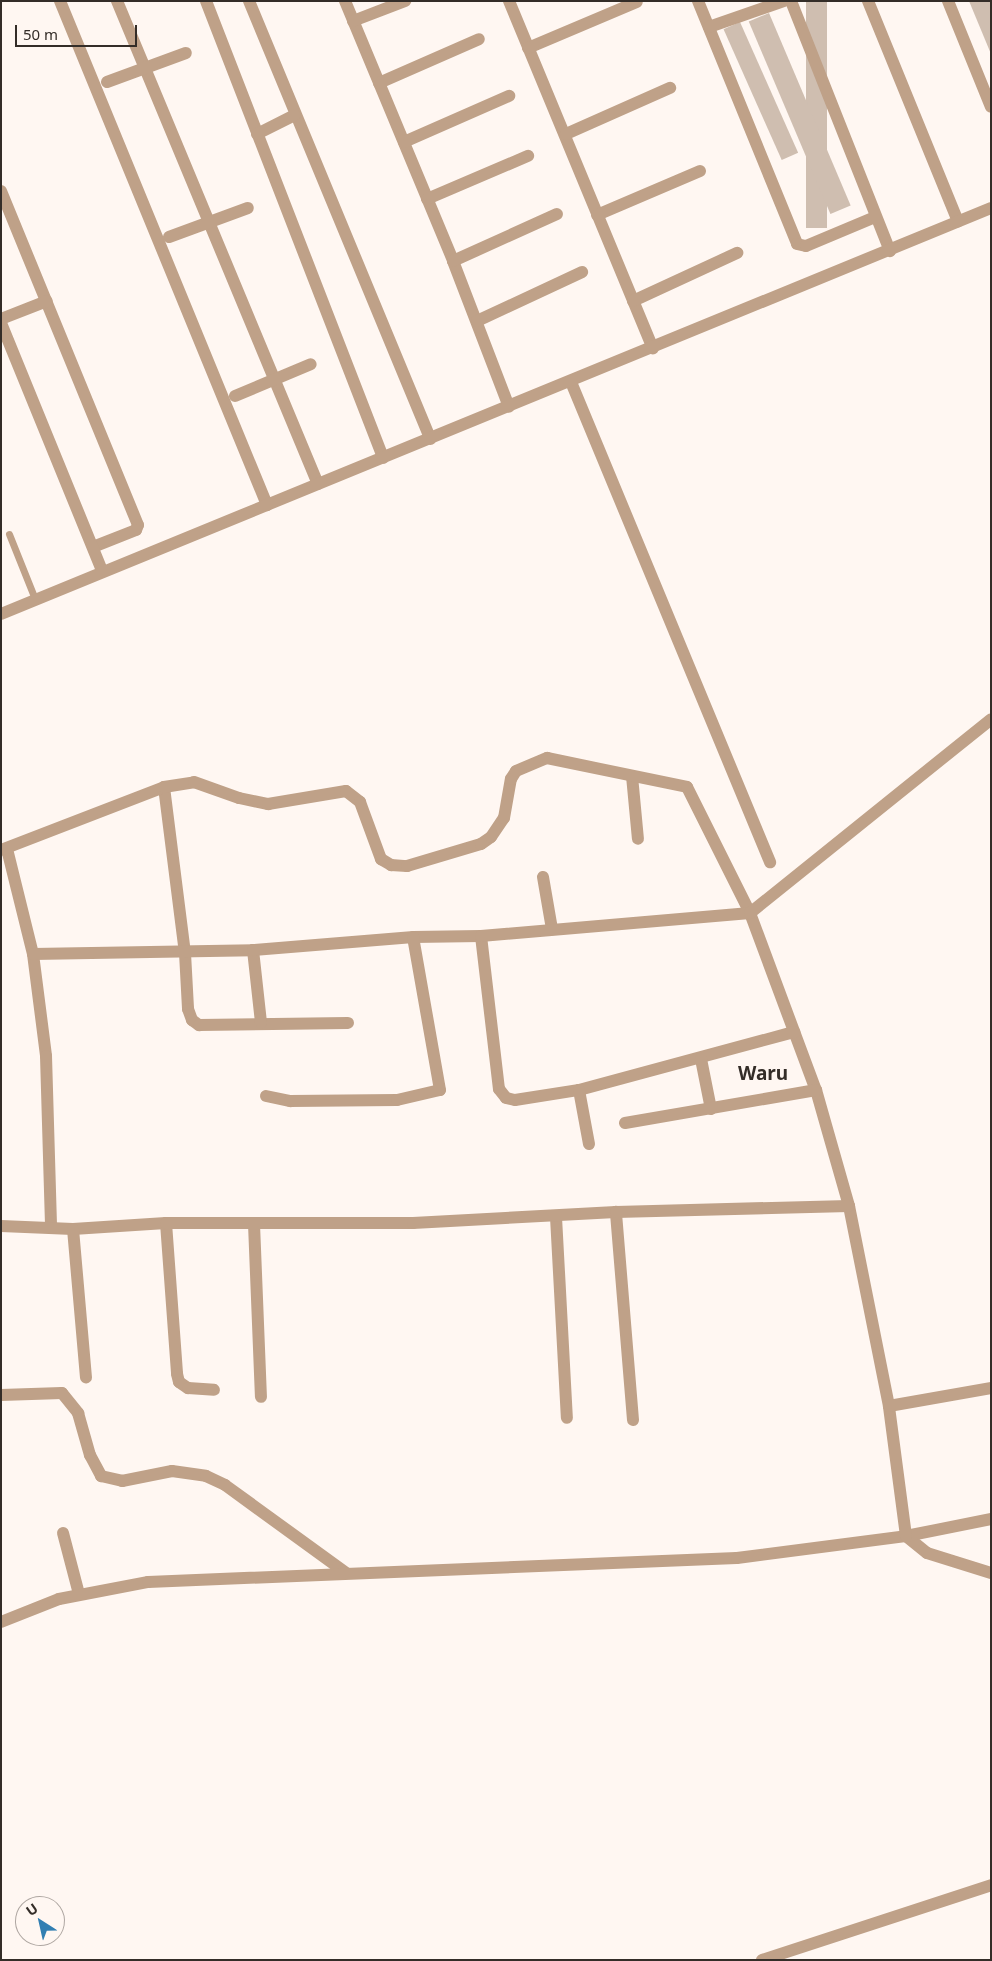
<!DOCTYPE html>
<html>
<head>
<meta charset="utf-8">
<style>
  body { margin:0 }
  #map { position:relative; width:992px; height:1961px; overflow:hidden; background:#fff7f2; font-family:"Noto Sans",sans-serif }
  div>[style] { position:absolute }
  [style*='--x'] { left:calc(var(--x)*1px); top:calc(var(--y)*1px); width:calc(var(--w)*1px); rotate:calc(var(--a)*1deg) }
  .building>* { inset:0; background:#cfbeb0; transform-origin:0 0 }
  .lane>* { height:7px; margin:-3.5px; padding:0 3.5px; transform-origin:3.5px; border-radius:3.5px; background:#bfa188 }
  .street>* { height:12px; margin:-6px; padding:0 6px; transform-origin:6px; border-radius:6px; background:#bfa188 }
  span { translate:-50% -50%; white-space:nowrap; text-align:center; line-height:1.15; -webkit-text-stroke:4px #fff7f2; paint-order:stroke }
  .quarter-label { font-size:19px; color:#342d28; font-weight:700 }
  .frame { position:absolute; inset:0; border:2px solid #342d28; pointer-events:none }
  .north { position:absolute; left:15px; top:1896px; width:50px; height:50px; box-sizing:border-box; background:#fff7f2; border:1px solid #aea6a1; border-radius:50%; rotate:325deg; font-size:14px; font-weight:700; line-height:20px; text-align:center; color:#342d28 }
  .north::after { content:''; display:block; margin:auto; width:18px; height:22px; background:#327fb2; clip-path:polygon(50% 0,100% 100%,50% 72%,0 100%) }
  .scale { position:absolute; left:15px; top:25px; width:122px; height:22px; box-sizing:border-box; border:2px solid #342d28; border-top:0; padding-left:6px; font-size:15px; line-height:18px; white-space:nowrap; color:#342d28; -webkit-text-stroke:4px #fff7f2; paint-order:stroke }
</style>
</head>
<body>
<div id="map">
  <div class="building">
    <div style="left:806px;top:1px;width:21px;height:227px"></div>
    <div style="clip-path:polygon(969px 1px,991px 1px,991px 54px)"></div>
    <div style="left:769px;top:13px;width:209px;height:22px;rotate:67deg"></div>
    <div style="left:740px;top:22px;width:143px;height:18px;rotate:66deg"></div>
  </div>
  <div class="lane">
    <div style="--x:9;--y:534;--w:70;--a:68.2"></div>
  </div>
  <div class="street">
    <div style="--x:60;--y:1;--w:545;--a:67.67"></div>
    <div style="--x:117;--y:1;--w:523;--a:67.41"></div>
    <div style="--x:206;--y:1;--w:490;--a:68.8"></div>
    <div style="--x:249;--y:1;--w:474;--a:67.5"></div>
    <div style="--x:345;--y:1;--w:282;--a:67.4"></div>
    <div style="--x:453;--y:261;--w:156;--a:69"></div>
    <div style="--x:509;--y:1;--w:376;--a:67.5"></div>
    <div style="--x:698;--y:1;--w:262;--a:67.8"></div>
    <div style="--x:797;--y:244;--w:9;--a:13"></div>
    <div style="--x:806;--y:246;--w:75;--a:-22.8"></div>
    <div style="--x:791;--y:1;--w:269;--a:68.4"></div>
    <div style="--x:868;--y:1;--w:238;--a:67.8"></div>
    <div style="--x:948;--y:1;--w:114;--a:67.9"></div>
    <div style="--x:353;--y:21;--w:56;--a:-21"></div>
    <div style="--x:709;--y:27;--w:79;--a:-19.1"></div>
    <div style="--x:528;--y:48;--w:118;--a:-22.9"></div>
    <div style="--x:107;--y:82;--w:84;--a:-20.2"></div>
    <div style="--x:379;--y:83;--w:109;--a:-23.7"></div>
    <div style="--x:257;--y:134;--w:42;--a:-26.6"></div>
    <div style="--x:566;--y:134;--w:114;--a:-23.9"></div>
    <div style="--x:404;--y:142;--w:115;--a:-23.7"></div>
    <div style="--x:1;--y:191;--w:361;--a:67.7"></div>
    <div style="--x:138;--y:525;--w:5;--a:112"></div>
    <div style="--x:136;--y:530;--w:46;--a:158.4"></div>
    <div style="--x:427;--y:199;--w:110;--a:-23.1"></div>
    <div style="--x:597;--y:215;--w:112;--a:-23.1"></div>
    <div style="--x:169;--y:237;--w:84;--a:-20.2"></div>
    <div style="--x:453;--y:261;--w:114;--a:-24.3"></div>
    <div style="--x:633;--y:301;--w:115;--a:-24.8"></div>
    <div style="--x:1;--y:319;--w:49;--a:-21.4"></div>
    <div style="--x:477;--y:321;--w:116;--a:-25"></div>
    <div style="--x:1;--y:323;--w:267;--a:67.8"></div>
    <div style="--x:571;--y:382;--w:520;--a:67.48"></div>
    <div style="--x:235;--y:396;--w:82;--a:-22.8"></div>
    <div style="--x:1;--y:614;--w:1070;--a:-22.3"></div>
    <div style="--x:632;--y:776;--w:63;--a:84.6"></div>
    <div style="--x:164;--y:787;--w:167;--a:82.8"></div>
    <div style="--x:185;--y:953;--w:56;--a:86.9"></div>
    <div style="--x:188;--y:1009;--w:12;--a:70"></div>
    <div style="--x:192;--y:1020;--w:9;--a:36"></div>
    <div style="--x:199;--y:1025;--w:149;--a:-0.8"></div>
    <div style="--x:7;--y:849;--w:108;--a:76.1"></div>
    <div style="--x:33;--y:954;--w:103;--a:82.7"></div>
    <div style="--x:46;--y:1056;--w:170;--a:88.3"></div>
    <div style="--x:1;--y:850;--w:175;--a:-21.1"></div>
    <div style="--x:164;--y:787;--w:30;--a:-9"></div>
    <div style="--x:194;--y:782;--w:48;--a:19.6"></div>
    <div style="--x:239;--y:798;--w:30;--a:12"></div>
    <div style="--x:268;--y:804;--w:79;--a:-9.5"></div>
    <div style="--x:346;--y:791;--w:18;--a:38"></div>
    <div style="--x:360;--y:802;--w:61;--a:69.8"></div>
    <div style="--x:381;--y:859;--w:12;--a:31"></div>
    <div style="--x:391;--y:865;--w:16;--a:4"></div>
    <div style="--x:407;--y:866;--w:77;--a:-16.6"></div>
    <div style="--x:481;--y:844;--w:12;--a:-35"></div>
    <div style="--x:491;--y:837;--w:23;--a:-56"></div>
    <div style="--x:504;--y:818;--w:40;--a:-80"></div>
    <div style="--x:511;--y:779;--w:9;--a:-58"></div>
    <div style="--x:516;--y:771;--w:34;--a:-23"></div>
    <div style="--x:547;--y:758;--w:143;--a:11.7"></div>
    <div style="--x:687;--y:787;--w:141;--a:63.4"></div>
    <div style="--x:750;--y:913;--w:189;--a:69.6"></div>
    <div style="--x:816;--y:1090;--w:121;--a:74.1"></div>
    <div style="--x:849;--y:1206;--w:204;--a:78.7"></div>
    <div style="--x:543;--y:877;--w:53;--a:80.2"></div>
    <div style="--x:481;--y:936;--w:154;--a:83.3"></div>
    <div style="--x:499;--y:1089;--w:11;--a:52"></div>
    <div style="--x:506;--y:1098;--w:9;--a:13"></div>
    <div style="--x:515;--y:1100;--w:65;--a:-8.9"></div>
    <div style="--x:579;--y:1090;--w:223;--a:-15.1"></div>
    <div style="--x:253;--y:950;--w:73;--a:83.7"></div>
    <div style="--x:33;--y:954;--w:220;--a:-1"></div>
    <div style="--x:253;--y:950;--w:161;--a:-4.6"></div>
    <div style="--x:413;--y:937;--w:68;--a:-0.8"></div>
    <div style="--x:481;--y:936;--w:270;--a:-4.9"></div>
    <div style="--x:750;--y:913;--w:309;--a:-38.8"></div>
    <div style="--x:701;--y:1059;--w:51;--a:78.7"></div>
    <div style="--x:579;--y:1090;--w:55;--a:79.5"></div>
    <div style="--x:266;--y:1096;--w:25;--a:12"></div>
    <div style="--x:290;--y:1101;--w:107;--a:-0.5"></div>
    <div style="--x:397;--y:1100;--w:44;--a:-13.1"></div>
    <div style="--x:440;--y:1090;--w:155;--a:-100"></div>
    <div style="--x:625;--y:1123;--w:194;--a:-9.8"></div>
    <div style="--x:556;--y:1217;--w:201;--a:86.9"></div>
    <div style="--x:166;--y:1223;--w:151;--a:85.8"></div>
    <div style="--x:177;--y:1374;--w:8;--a:76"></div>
    <div style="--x:179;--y:1382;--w:11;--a:34"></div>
    <div style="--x:188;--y:1388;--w:26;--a:4"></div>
    <div style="--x:254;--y:1224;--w:173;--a:87.7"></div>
    <div style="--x:1;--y:1226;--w:72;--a:2.4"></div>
    <div style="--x:73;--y:1229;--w:93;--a:-3.7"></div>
    <div style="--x:166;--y:1223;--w:247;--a:0"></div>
    <div style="--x:413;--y:1223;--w:203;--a:-3.1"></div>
    <div style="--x:73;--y:1229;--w:149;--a:85"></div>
    <div style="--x:1;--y:1395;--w:61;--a:-1.9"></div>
    <div style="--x:62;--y:1393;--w:26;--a:51"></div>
    <div style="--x:78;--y:1413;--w:44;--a:74.1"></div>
    <div style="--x:90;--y:1455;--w:24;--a:62"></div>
    <div style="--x:101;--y:1476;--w:22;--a:13"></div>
    <div style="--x:122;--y:1481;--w:51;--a:-11.3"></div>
    <div style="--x:172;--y:1471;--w:34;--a:8"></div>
    <div style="--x:206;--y:1476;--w:21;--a:25"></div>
    <div style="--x:225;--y:1485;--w:150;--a:36"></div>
    <div style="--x:633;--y:1420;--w:209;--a:-94.7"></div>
    <div style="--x:616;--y:1212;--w:233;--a:-1.5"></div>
    <div style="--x:63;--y:1533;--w:63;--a:75.3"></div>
    <div style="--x:906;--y:1536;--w:27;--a:39"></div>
    <div style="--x:927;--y:1553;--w:67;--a:17.4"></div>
    <div style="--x:906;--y:1536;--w:87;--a:-11.3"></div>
    <div style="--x:1;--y:1622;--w:62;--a:-21.6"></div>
    <div style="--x:59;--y:1599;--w:91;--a:-10.8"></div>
    <div style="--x:148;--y:1582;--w:589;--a:-2.33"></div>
    <div style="--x:737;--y:1558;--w:170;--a:-7.4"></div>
    <div style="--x:906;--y:1536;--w:131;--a:-97.5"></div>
    <div style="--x:889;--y:1406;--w:104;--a:-10"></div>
    <div style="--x:762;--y:1960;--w:241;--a:-18.1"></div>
  </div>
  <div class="quarter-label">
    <span style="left:763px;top:1074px">Waru</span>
  </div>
  <div class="frame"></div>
  <div class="north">U</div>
  <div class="scale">50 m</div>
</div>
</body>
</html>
